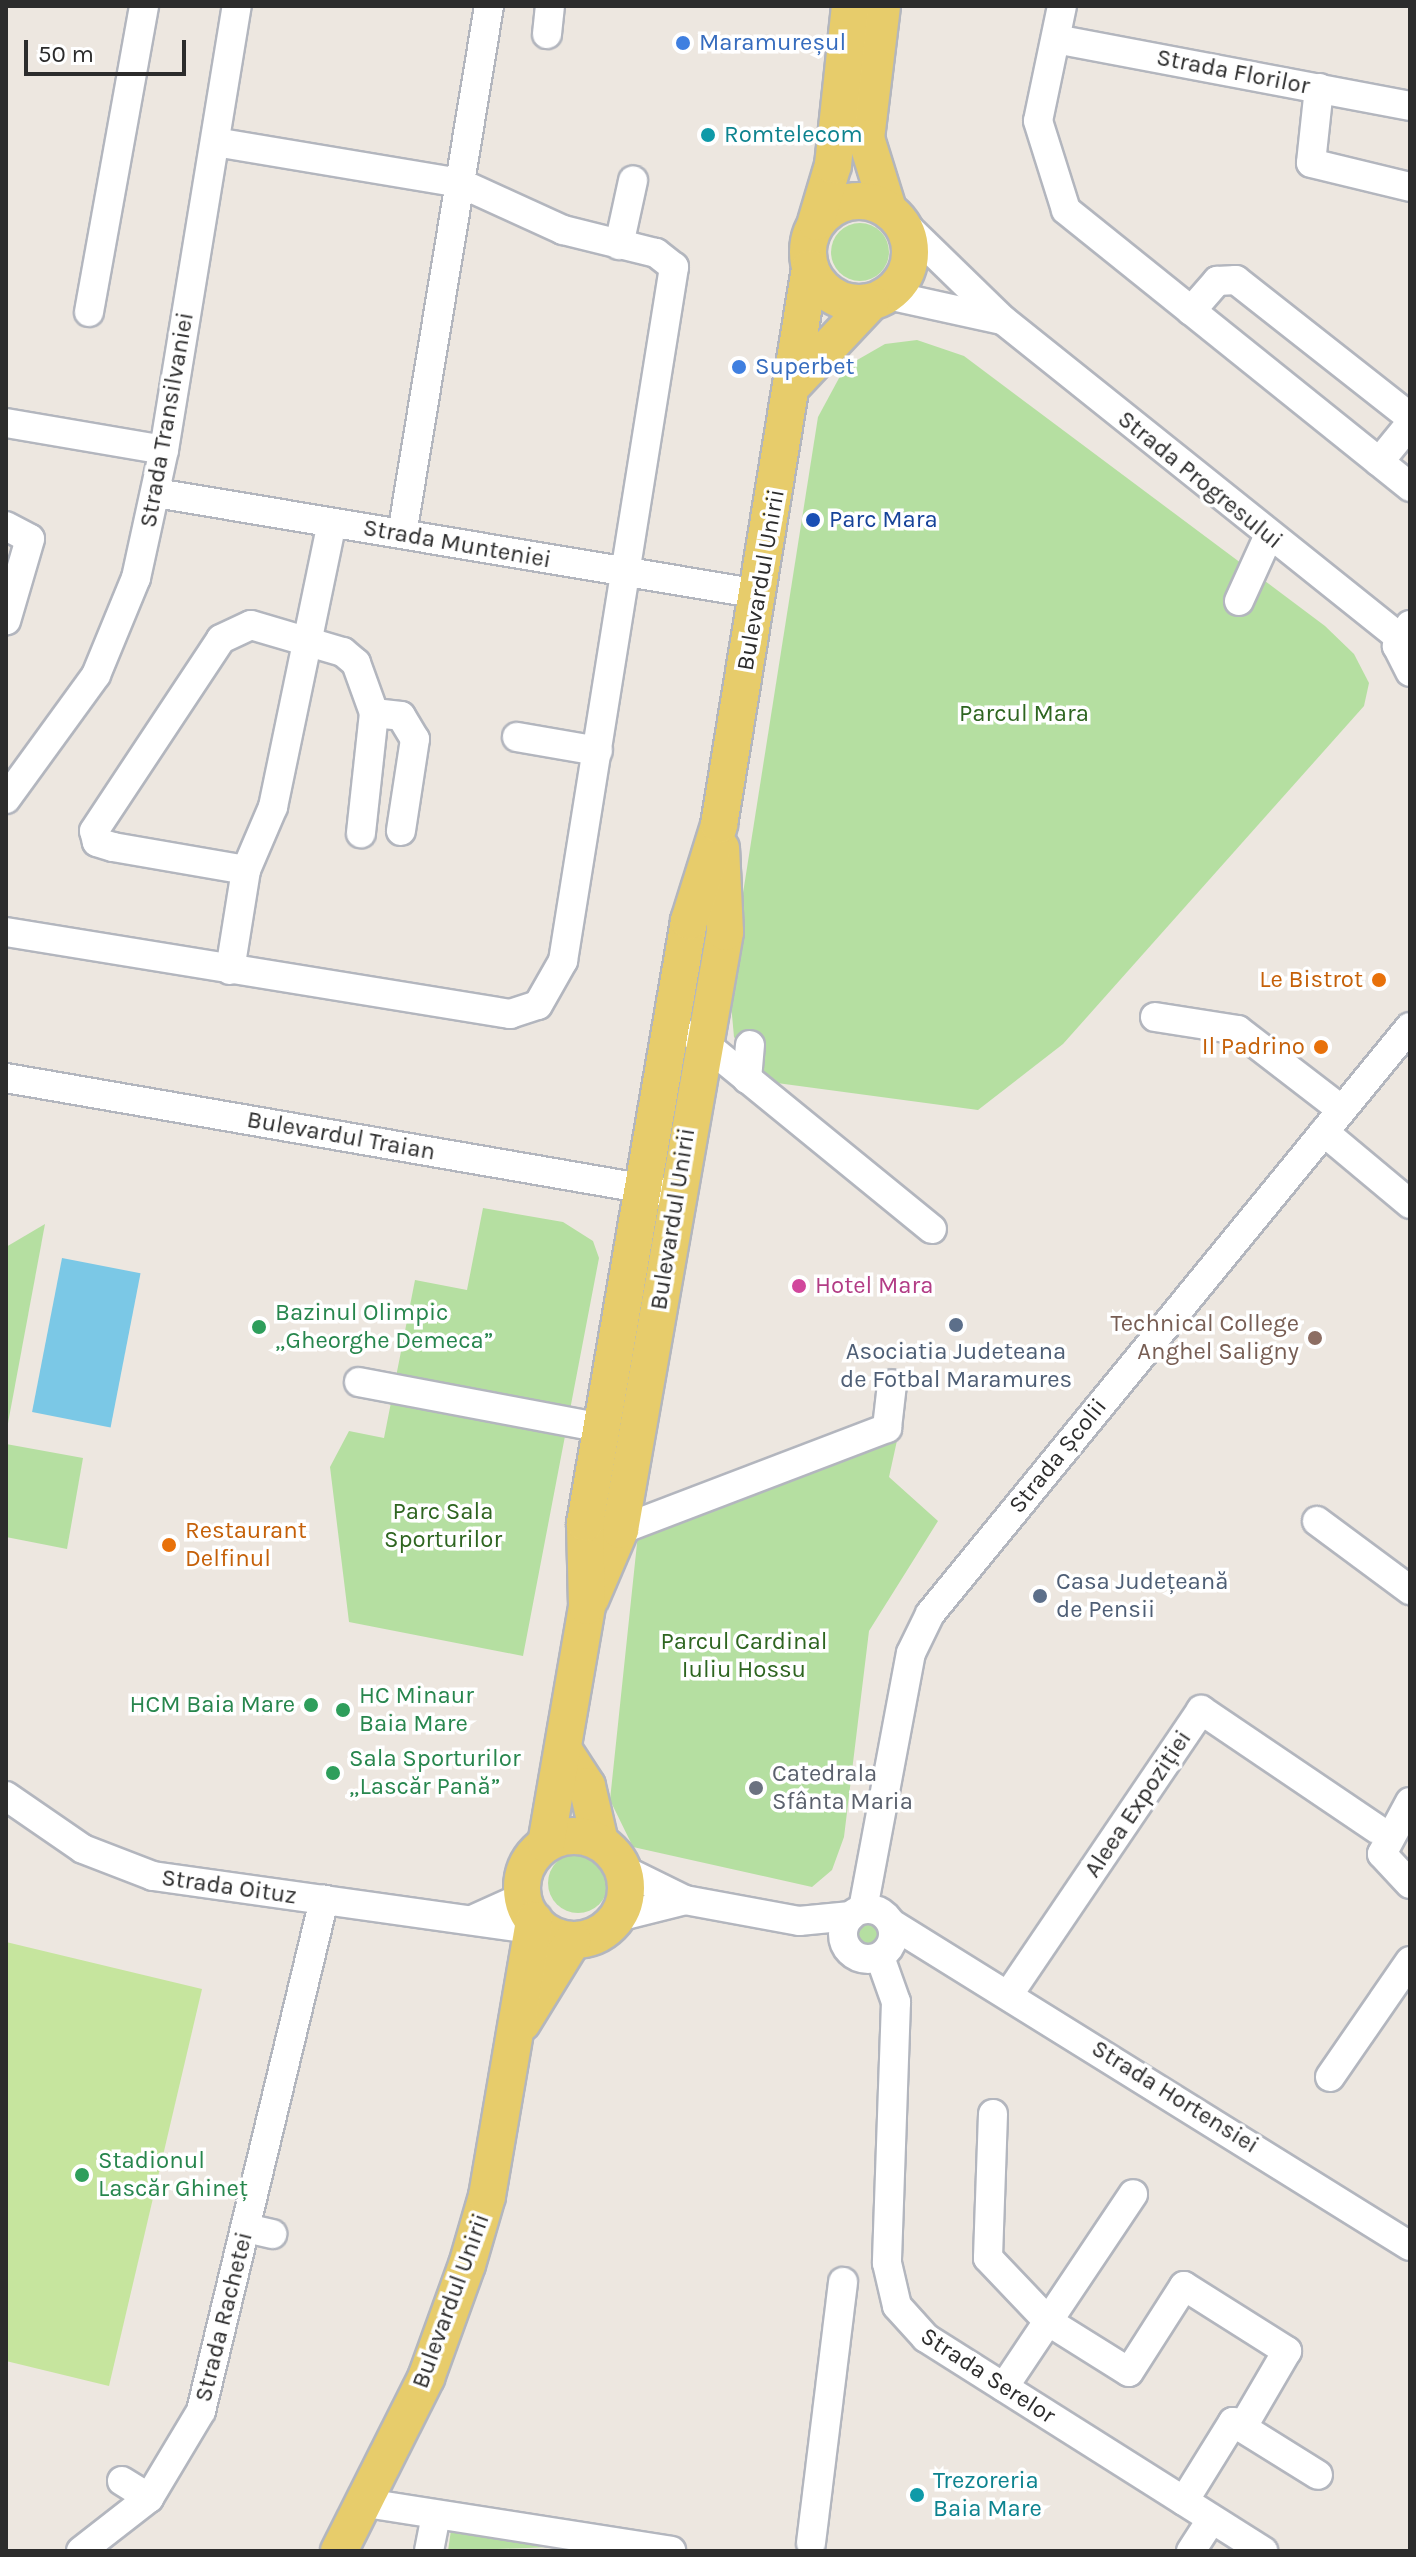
<!DOCTYPE html>
<html>
<head>
<meta charset="utf-8">
<style>
  body { margin:0 }
  #map { position:relative; width:1416px; height:2557px; overflow:hidden; background:#ede7e0; font-family:Karla,sans-serif }
  div>[style] { position:absolute }
  [style*='--x'] { left:calc(var(--x)*1px); top:calc(var(--y)*1px); width:calc(var(--w)*1px); rotate:calc(var(--a)*1deg) }
  .green>* { inset:0; background:#b5dfa1 }
  .round { border-radius:50% }
  .pitch>* { inset:0; background:#c6e59e }
  .water>* { inset:0; background:#7bc8e6; transform-origin:0 0 }
  .roads { filter:drop-shadow(2px 0 #b3b6be) drop-shadow(-2px 0 #b3b6be) drop-shadow(0 2px #b3b6be) drop-shadow(0 -2px #b3b6be) }
  .minor>* { height:28px; margin:-14px; padding:0 14px; transform-origin:14px; border-radius:14px; background:#fff }
  .minor>.ring { margin:-14px; padding:0; box-sizing:content-box; background:none; border:28px solid #fff; border-radius:50% }
  .major>* { height:36px; margin:-18px; padding:0 18px; transform-origin:18px; border-radius:18px; background:#e7cc6b }
  .major>.ring { margin:-18px; padding:0; box-sizing:content-box; background:none; border:36px solid #e7cc6b; border-radius:50% }
  .dots>* { width:22px; height:22px; translate:-50% -50%; box-sizing:border-box; border:4px solid #fff; border-radius:50% }
  span { translate:-50% -50%; white-space:nowrap; text-align:center; line-height:1.15; -webkit-text-stroke:7px #fff; paint-order:stroke }
  .shop-label { font-size:24px; color:#366cbe }
  .left { translate:0 -50%; text-align:left }
  .street-label { font-size:24px; color:#2c2c2c }
  .culture-label { font-size:24px; color:#0d838f }
  .transit-label { font-size:24px; color:#164399 }
  .park-label { font-size:24px; color:#2e6520 }
  .food-label { font-size:24px; color:#c56008 }
  .right { translate:-100% -50%; text-align:right }
  .hotel-label { font-size:24px; color:#b23c85 }
  .leisure-label { font-size:24px; color:#27864d }
  .education-label { font-size:24px; color:#785e54 }
  .service-label { font-size:24px; color:#4e5e75 }
  .worship-label { font-size:24px; color:#5b616d }
  .frame { position:absolute; inset:0; border:8px solid #2c2c2c; pointer-events:none }
  .scale { position:absolute; left:24px; top:40px; width:162px; height:36px; box-sizing:border-box; border:4px solid #2c2c2c; border-top:0; padding-left:10px; font-size:24px; line-height:28px; white-space:nowrap; color:#2c2c2c; -webkit-text-stroke:6px #fff; paint-order:stroke }
</style>
</head>
<body>
<div id="map">
  <div class="green">
    <div class="round" style="left:831px;top:223px;width:58px;height:58px"></div>
    <div style="clip-path:polygon(917px 340px,964px 356px,1325px 626px,1354px 654px,1369px 683px,1364px 706px,1063px 1044px,978px 1110px,762px 1081px,734px 1037px,729px 982px,818px 417px,845px 367px,885px 344px)"></div>
    <div style="clip-path:polygon(483px 1208px,563px 1222px,593px 1241px,599px 1258px,523px 1656px,349px 1622px,330px 1467px,349px 1431px,384px 1438px,415px 1280px,467px 1290px)"></div>
    <div style="clip-path:polygon(45px 1224px,6px 1434px,6px 1247px)"></div>
    <div style="clip-path:polygon(898px 1436px,889px 1477px,938px 1521px,869px 1631px,844px 1837px,832px 1870px,812px 1887px,633px 1847px,610px 1800px,638px 1534px)"></div>
    <div style="clip-path:polygon(6px 1444px,83px 1458px,67px 1549px,6px 1537px)"></div>
    <div class="round" style="left:548px;top:1853px;width:60px;height:60px"></div>
    <div class="round" style="left:854px;top:1920px;width:30px;height:30px"></div>
    <div style="clip-path:polygon(451px 2530px,576px 2546px,448px 2551px)"></div>
  </div>
  <div class="pitch">
    <div style="clip-path:polygon(6px 1942px,202px 1989px,109px 2386px,6px 2361px)"></div>
  </div>
  <div class="water">
    <div style="left:62px;top:1258px;width:80px;height:157px;rotate:11deg"></div>
  </div>
  <div class="roads">
    <div class="minor">
      <div style="--x:1062;--y:6;--w:117;--a:101.8"></div>
      <div style="--x:1038;--y:121;--w:93;--a:72.5"></div>
      <div style="--x:1066;--y:210;--w:442;--a:38.8"></div>
      <div style="--x:547;--y:34;--w:28;--a:-84"></div>
      <div style="--x:1056;--y:39;--w:360;--a:10.7"></div>
      <div style="--x:1319;--y:88;--w:75;--a:96.1"></div>
      <div style="--x:1311;--y:163;--w:102;--a:13.6"></div>
      <div style="--x:898;--y:218;--w:146;--a:44.2"></div>
      <div style="--x:1003;--y:320;--w:507;--a:38.68"></div>
      <div style="--x:619;--y:245;--w:66;--a:-77.7"></div>
      <div style="--x:888;--y:295;--w:117;--a:12.4"></div>
      <div style="--x:1191;--y:311;--w:40;--a:-49"></div>
      <div style="--x:1217;--y:281;--w:19;--a:-3"></div>
      <div style="--x:1236;--y:280;--w:221;--a:38.2"></div>
      <div style="--x:89;--y:312;--w:311;--a:-79.8"></div>
      <div style="--x:6;--y:423;--w:160;--a:9.7"></div>
      <div style="--x:1379;--y:462;--w:49;--a:-50.8"></div>
      <div style="--x:156;--y:493;--w:611;--a:9.51"></div>
      <div style="--x:6;--y:526;--w:27;--a:28"></div>
      <div style="--x:30;--y:539;--w:85;--a:106.3"></div>
      <div style="--x:402;--y:534;--w:535;--a:-80.64"></div>
      <div style="--x:1239;--y:601;--w:72;--a:-65.6"></div>
      <div style="--x:1410;--y:625;--w:25;--a:122"></div>
      <div style="--x:1397;--y:646;--w:29;--a:63"></div>
      <div style="--x:374;--y:713;--w:27;--a:6"></div>
      <div style="--x:401;--y:716;--w:27;--a:59"></div>
      <div style="--x:415;--y:739;--w:93;--a:98.7"></div>
      <div style="--x:517;--y:737;--w:82;--a:9.8"></div>
      <div style="--x:6;--y:799;--w:153;--a:-54"></div>
      <div style="--x:96;--y:675;--w:105;--a:-67.6"></div>
      <div style="--x:136;--y:578;--w:131;--a:-77.7"></div>
      <div style="--x:164;--y:450;--w:450;--a:-80.7"></div>
      <div style="--x:246;--y:870;--w:135;--a:-170.2"></div>
      <div style="--x:113;--y:847;--w:17;--a:-163"></div>
      <div style="--x:97;--y:842;--w:11;--a:-105"></div>
      <div style="--x:94;--y:831;--w:230;--a:-56.5"></div>
      <div style="--x:221;--y:639;--w:33;--a:-25"></div>
      <div style="--x:251;--y:625;--w:96;--a:16.4"></div>
      <div style="--x:343;--y:652;--w:17;--a:40"></div>
      <div style="--x:356;--y:663;--w:53;--a:70.2"></div>
      <div style="--x:374;--y:713;--w:121;--a:96.2"></div>
      <div style="--x:6;--y:932;--w:511;--a:9.24"></div>
      <div style="--x:510;--y:1014;--w:29;--a:-18"></div>
      <div style="--x:538;--y:1005;--w:51;--a:-60.4"></div>
      <div style="--x:563;--y:961;--w:703;--a:-80.91"></div>
      <div style="--x:674;--y:267;--w:23;--a:-142"></div>
      <div style="--x:656;--y:253;--w:96;--a:-166.1"></div>
      <div style="--x:563;--y:230;--w:113;--a:-155.5"></div>
      <div style="--x:460;--y:183;--w:248;--a:-170.5"></div>
      <div style="--x:230;--y:970;--w:101;--a:-80.9"></div>
      <div style="--x:246;--y:870;--w:69;--a:-66.8"></div>
      <div style="--x:273;--y:807;--w:290;--a:-78.3"></div>
      <div style="--x:1155;--y:1017;--w:84;--a:8.9"></div>
      <div style="--x:1238;--y:1030;--w:131;--a:37.6"></div>
      <div style="--x:694;--y:1035;--w:307;--a:39.2"></div>
      <div style="--x:6;--y:1078;--w:667;--a:9.84"></div>
      <div style="--x:747;--y:1079;--w:34;--a:-85"></div>
      <div style="--x:1324;--y:1132;--w:112;--a:39.9"></div>
      <div style="--x:359;--y:1382;--w:247;--a:10.7"></div>
      <div style="--x:1317;--y:1521;--w:116;--a:36.6"></div>
      <div style="--x:620;--y:1530;--w:286;--a:-20.9"></div>
      <div style="--x:887;--y:1428;--w:44;--a:-83.5"></div>
      <div style="--x:6;--y:1796;--w:93;--a:34.5"></div>
      <div style="--x:83;--y:1849;--w:75;--a:21.1"></div>
      <div style="--x:153;--y:1876;--w:395;--a:8"></div>
      <div style="--x:1410;--y:1802;--w:59;--a:118.3"></div>
      <div style="--x:1382;--y:1854;--w:41;--a:47"></div>
      <div style="--x:624;--y:1870;--w:68;--a:26.2"></div>
      <div style="--x:685;--y:1900;--w:116;--a:10.4"></div>
      <div style="--x:799;--y:1921;--w:52;--a:-5.5"></div>
      <div class="ring" style="left:843px;top:1909px;width:22px;height:22px"></div>
      <div style="--x:863;--y:1909;--w:260;--a:-79.4"></div>
      <div style="--x:911;--y:1653;--w:43;--a:-64"></div>
      <div style="--x:930;--y:1614;--w:758;--a:-50.73"></div>
      <div style="--x:618;--y:1917;--w:69;--a:-14.2"></div>
      <div style="--x:472;--y:1920;--w:56;--a:-24.3"></div>
      <div style="--x:892;--y:1924;--w:610;--a:31.87"></div>
      <div style="--x:880;--y:1957;--w:48;--a:70.4"></div>
      <div style="--x:896;--y:2002;--w:261;--a:92"></div>
      <div style="--x:887;--y:2263;--w:44;--a:76.9"></div>
      <div style="--x:897;--y:2306;--w:43;--a:47.8"></div>
      <div style="--x:926;--y:2338;--w:399;--a:32.3"></div>
      <div style="--x:1009;--y:1994;--w:343;--a:-55.9"></div>
      <div style="--x:1201;--y:1710;--w:212;--a:34.1"></div>
      <div style="--x:1330;--y:2077;--w:141;--a:-55.4"></div>
      <div style="--x:993;--y:2114;--w:144;--a:92"></div>
      <div style="--x:988;--y:2258;--w:88;--a:46.4"></div>
      <div style="--x:1049;--y:2322;--w:94;--a:32"></div>
      <div style="--x:1129;--y:2372;--w:102;--a:-57.4"></div>
      <div style="--x:1184;--y:2286;--w:122;--a:32.3"></div>
      <div style="--x:1287;--y:2351;--w:89;--a:120.3"></div>
      <div style="--x:246;--y:2228;--w:27;--a:13"></div>
      <div style="--x:1004;--y:2387;--w:232;--a:-56.2"></div>
      <div style="--x:122;--y:2481;--w:32;--a:32"></div>
      <div style="--x:1184;--y:2501;--w:93;--a:-58.2"></div>
      <div style="--x:1233;--y:2422;--w:100;--a:31.9"></div>
      <div style="--x:366;--y:2503;--w:309;--a:8.9"></div>
      <div style="--x:811;--y:2543;--w:263;--a:-83"></div>
      <div style="--x:81;--y:2551;--w:86;--a:-37.9"></div>
      <div style="--x:149;--y:2498;--w:101;--a:-59.1"></div>
      <div style="--x:201;--y:2411;--w:526;--a:-76.47"></div>
      <div style="--x:429;--y:2551;--w:36;--a:-79"></div>
      <div style="--x:1191;--y:2551;--w:38;--a:-57"></div>
    </div>
    <div class="major">
      <div style="--x:882;--y:6;--w:133;--a:96.9"></div>
      <div style="--x:866;--y:138;--w:74;--a:72.8"></div>
      <div class="ring" style="left:808px;top:201px;width:66px;height:66px"></div>
      <div style="--x:816;--y:222;--w:59;--a:-73.4"></div>
      <div style="--x:833;--y:165;--w:160;--a:-83.9"></div>
      <div style="--x:794;--y:384;--w:112;--a:-46.8"></div>
      <div style="--x:591;--y:1598;--w:74;--a:-66.9"></div>
      <div style="--x:620;--y:1530;--w:607;--a:-80.04"></div>
      <div style="--x:725;--y:932;--w:84;--a:-92.7"></div>
      <div style="--x:563;--y:1749;--w:44;--a:57"></div>
      <div style="--x:587;--y:1786;--w:57;--a:76.9"></div>
      <div class="ring" style="left:522px;top:1836px;width:68px;height:68px"></div>
      <div style="--x:546;--y:1844;--w:242;--a:-80.2"></div>
      <div style="--x:587;--y:1606;--w:83;--a:-91.4"></div>
      <div style="--x:585;--y:1523;--w:611;--a:-80.2"></div>
      <div style="--x:689;--y:921;--w:101;--a:-72.6"></div>
      <div style="--x:719;--y:825;--w:564;--a:-80.72"></div>
      <div style="--x:522;--y:2023;--w:97;--a:-58.4"></div>
      <div style="--x:339;--y:2551;--w:194;--a:-63.3"></div>
      <div style="--x:426;--y:2378;--w:120;--a:-70.1"></div>
      <div style="--x:467;--y:2265;--w:72;--a:-73.8"></div>
      <div style="--x:487;--y:2196;--w:280;--a:-80.3"></div>
    </div>
  </div>
  <div class="dots">
    <div style="left:683px;top:43px;background:#3f7fe0"></div>
    <div style="left:708px;top:135px;background:#0f9aa8"></div>
    <div style="left:739px;top:367px;background:#3f7fe0"></div>
    <div style="left:813px;top:520px;background:#1a4fb4"></div>
    <div style="left:1379px;top:980px;background:#e8710a"></div>
    <div style="left:1321px;top:1047px;background:#e8710a"></div>
    <div style="left:799px;top:1286px;background:#d1479c"></div>
    <div style="left:956px;top:1325px;background:#5c6f8a"></div>
    <div style="left:259px;top:1327px;background:#2e9e5b"></div>
    <div style="left:1315px;top:1338px;background:#8d6e63"></div>
    <div style="left:169px;top:1545px;background:#e8710a"></div>
    <div style="left:1040px;top:1596px;background:#5c6f8a"></div>
    <div style="left:311px;top:1705px;background:#2e9e5b"></div>
    <div style="left:343px;top:1710px;background:#2e9e5b"></div>
    <div style="left:333px;top:1773px;background:#2e9e5b"></div>
    <div style="left:756px;top:1788px;background:#6b7280"></div>
    <div style="left:82px;top:2175px;background:#2e9e5b"></div>
    <div style="left:917px;top:2495px;background:#0f9aa8"></div>
  </div>
  <div class="shop-label">
    <span class="left" style="left:699px;top:43px">Maramureșul</span>
    <span class="left" style="left:755px;top:367px">Superbet</span>
  </div>
  <div class="street-label">
    <span style="left:1233px;top:72px;rotate:11deg">Strada Florilor</span>
    <span style="left:167px;top:420px;rotate:-80deg">Strada Transilvaniei</span>
    <span style="left:1200px;top:480px;rotate:39deg">Strada Progresului</span>
    <span style="left:457px;top:544px;rotate:10deg">Strada Munteniei</span>
    <span style="left:761px;top:580px;rotate:-80deg">Bulevardul Unirii</span>
    <span style="left:341px;top:1136px;rotate:10deg">Bulevardul Traian</span>
    <span style="left:673px;top:1219px;rotate:-81deg">Bulevardul Unirii</span>
    <span style="left:1058px;top:1456px;rotate:-51deg">Strada Școlii</span>
    <span style="left:1138px;top:1804px;rotate:-56deg">Aleea Expoziției</span>
    <span style="left:229px;top:1887px;rotate:8deg">Strada Oituz</span>
    <span style="left:1175px;top:2097px;rotate:32deg">Strada Hortensiei</span>
    <span style="left:451px;top:2301px;rotate:-70deg">Bulevardul Unirii</span>
    <span style="left:224px;top:2317px;rotate:-76deg">Strada Rachetei</span>
    <span style="left:988px;top:2376px;rotate:33deg">Strada Serelor</span>
  </div>
  <div class="culture-label">
    <span class="left" style="left:724px;top:135px">Romtelecom</span>
    <span class="left" style="left:933px;top:2495px">Trezoreria<br>Baia Mare</span>
  </div>
  <div class="transit-label">
    <span class="left" style="left:829px;top:520px">Parc Mara</span>
  </div>
  <div class="park-label">
    <span style="left:1024px;top:714px">Parcul Mara</span>
    <span style="left:443px;top:1526px">Parc Sala<br>Sporturilor</span>
    <span style="left:744px;top:1656px">Parcul Cardinal<br>Iuliu Hossu</span>
  </div>
  <div class="food-label">
    <span class="right" style="left:1363px;top:980px">Le Bistrot</span>
    <span class="right" style="left:1305px;top:1047px">Il Padrino</span>
    <span class="left" style="left:185px;top:1545px">Restaurant<br>Delfinul</span>
  </div>
  <div class="hotel-label">
    <span class="left" style="left:815px;top:1286px">Hotel Mara</span>
  </div>
  <div class="leisure-label">
    <span class="left" style="left:275px;top:1327px">Bazinul Olimpic<br>„Gheorghe Demeca”</span>
    <span class="left" style="left:359px;top:1710px">HC Minaur<br>Baia Mare</span>
    <span class="right" style="left:295px;top:1705px">HCM Baia Mare</span>
    <span class="left" style="left:349px;top:1773px">Sala Sporturilor<br>„Lascăr Pană”</span>
    <span class="left" style="left:98px;top:2175px">Stadionul<br>Lascăr Ghineț</span>
  </div>
  <div class="education-label">
    <span class="right" style="left:1299px;top:1338px">Technical College<br>Anghel Saligny</span>
  </div>
  <div class="service-label">
    <span style="left:956px;top:1366px">Asociatia Judeteana<br>de Fotbal Maramures</span>
    <span class="left" style="left:1056px;top:1596px">Casa Județeană<br>de Pensii</span>
  </div>
  <div class="worship-label">
    <span class="left" style="left:772px;top:1788px">Catedrala<br>Sfânta Maria</span>
  </div>
  <div class="frame"></div>
  <div class="scale">50 m</div>
</div>
</body>
</html>
